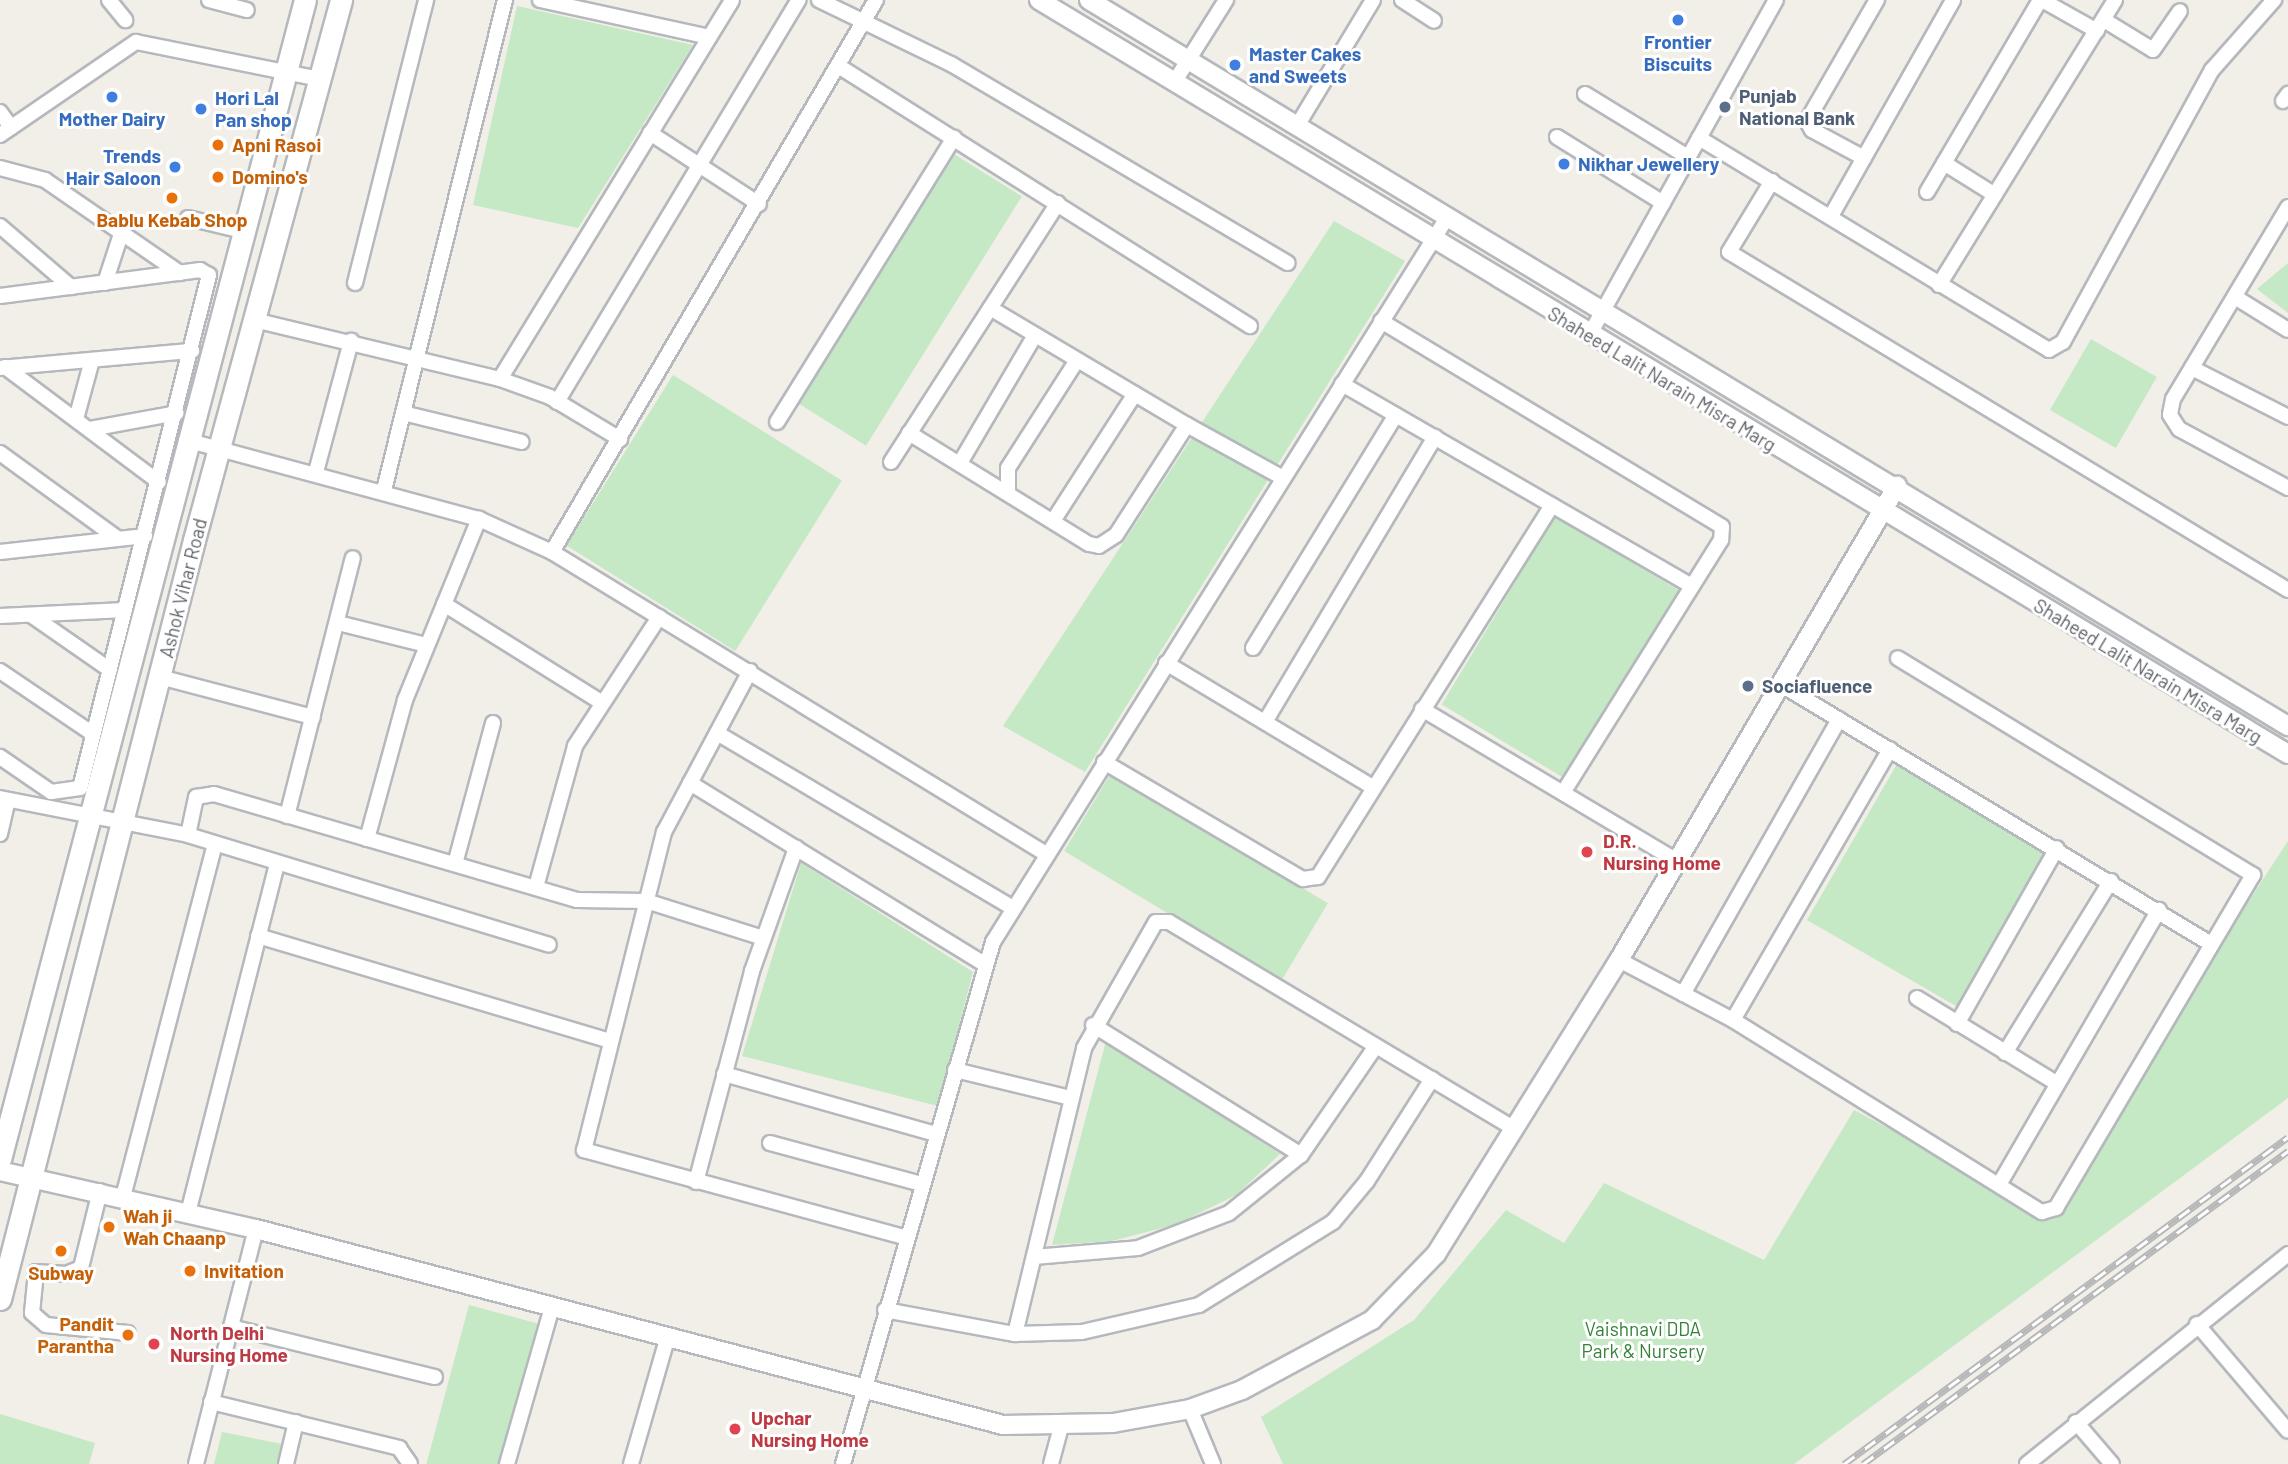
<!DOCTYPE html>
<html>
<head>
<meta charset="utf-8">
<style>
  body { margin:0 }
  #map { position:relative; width:2288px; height:1464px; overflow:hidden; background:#f1efe8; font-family:Barlow,sans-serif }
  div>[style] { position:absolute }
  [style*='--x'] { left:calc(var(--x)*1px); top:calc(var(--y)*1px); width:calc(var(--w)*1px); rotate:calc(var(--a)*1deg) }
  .green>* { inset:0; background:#c5e8c5; transform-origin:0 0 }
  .roads { filter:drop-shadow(2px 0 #b5b8bc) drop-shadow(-2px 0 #b5b8bc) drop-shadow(0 2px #b5b8bc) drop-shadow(0 -2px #b5b8bc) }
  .minor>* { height:14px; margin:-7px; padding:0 7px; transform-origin:7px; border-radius:7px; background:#fff }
  .tertiary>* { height:18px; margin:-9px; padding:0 9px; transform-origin:9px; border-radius:9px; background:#fff }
  .secondary>* { height:21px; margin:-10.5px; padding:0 10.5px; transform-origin:10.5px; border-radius:10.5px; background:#fff }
  .rail>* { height:7px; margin-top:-3.5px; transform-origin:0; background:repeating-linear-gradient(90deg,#fff 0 13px,#b6b7b8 0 26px); box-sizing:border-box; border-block:2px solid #b6b7b8 }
  .dots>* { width:19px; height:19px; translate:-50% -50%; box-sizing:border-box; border:4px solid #fff; border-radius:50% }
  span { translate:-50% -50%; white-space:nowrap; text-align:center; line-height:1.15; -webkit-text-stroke:6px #fff; paint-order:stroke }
  .shop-label { font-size:19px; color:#366cbe; font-weight:700 }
  .left { translate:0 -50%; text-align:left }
  .right { translate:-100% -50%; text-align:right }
  .service-label { font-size:19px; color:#4e5e75; font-weight:700 }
  .food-label { font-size:19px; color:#c56008; font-weight:700 }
  .street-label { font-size:19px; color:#5f6368 }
  .health-label { font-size:19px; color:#be3a42; font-weight:700 }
  .park-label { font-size:19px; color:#348238 }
</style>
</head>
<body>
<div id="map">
  <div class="green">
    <div style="clip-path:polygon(517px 6px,693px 45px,578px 228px,473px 205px)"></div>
    <div style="left:954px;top:154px;width:80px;height:294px;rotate:32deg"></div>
    <div style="clip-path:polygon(1334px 221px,1405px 261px,1085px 772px,1003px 726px)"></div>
    <div style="clip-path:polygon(2288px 263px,2288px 313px,2257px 289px)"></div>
    <div style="left:2091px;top:339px;width:76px;height:82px;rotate:30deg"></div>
    <div style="left:673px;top:375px;width:199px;height:201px;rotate:32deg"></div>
    <div style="left:1555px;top:516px;width:146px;height:220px;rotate:31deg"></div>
    <div style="left:1897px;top:764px;width:174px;height:180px;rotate:30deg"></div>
    <div style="left:1111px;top:773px;width:253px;height:91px;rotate:31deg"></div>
    <div style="clip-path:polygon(2288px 841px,2288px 1098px,1794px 1464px,1283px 1464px,1261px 1417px,1414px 1320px,1506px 1210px,1564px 1243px,1604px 1183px,1764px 1260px,1854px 1110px,2046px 1212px)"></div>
    <div style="clip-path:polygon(801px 863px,973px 972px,938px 1106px,742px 1056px)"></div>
    <div style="clip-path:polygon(1106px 1041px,1280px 1154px,1236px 1195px,1177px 1224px,1112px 1241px,1052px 1245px)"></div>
    <div style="left:469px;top:1305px;width:73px;height:165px;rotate:15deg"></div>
    <div style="clip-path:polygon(0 1414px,95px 1443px,89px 1464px,0 1464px)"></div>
    <div style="clip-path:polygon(222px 1432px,282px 1444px,278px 1464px,214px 1464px)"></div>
  </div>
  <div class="roads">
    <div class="minor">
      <div style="--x:109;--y:0;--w:26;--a:51"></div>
      <div style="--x:209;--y:0;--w:39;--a:15"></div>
      <div style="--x:540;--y:0;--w:173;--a:12.3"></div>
      <div style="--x:819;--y:0;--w:147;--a:25.9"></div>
      <div style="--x:951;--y:64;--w:391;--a:30.6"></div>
      <div style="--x:1402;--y:0;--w:38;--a:33"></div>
      <div style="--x:2042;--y:0;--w:63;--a:29.4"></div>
      <div style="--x:2104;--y:20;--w:57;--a:31.5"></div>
      <div style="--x:2153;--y:50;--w:47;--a:-55.3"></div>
      <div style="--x:840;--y:67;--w:485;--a:32.3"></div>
      <div style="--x:1175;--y:81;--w:96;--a:-57.8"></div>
      <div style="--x:1585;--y:94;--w:121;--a:31.5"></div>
      <div style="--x:2283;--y:101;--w:9;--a:-54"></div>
      <div style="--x:0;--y:112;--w:19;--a:54"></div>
      <div style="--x:1297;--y:126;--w:147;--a:-58.9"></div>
      <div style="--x:650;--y:133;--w:130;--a:33.1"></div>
      <div style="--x:0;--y:135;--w:165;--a:-34.4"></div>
      <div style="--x:136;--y:42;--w:188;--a:11.4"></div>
      <div style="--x:1557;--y:137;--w:125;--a:31.9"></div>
      <div style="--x:1699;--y:138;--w:409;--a:31.2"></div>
      <div style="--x:2049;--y:350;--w:16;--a:-30"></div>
      <div style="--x:2063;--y:342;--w:310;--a:-61.3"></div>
      <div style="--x:2212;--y:70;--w:94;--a:-48.5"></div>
      <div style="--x:1864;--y:158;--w:59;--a:-151.7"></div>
      <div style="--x:1812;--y:130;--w:10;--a:-119"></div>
      <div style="--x:1807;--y:121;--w:140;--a:-60"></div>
      <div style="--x:1944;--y:163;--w:60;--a:32.1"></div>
      <div style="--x:0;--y:168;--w:47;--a:14.9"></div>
      <div style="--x:45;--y:180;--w:164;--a:34.6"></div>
      <div style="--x:1772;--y:181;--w:83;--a:121.2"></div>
      <div style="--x:1729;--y:252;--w:653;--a:31.16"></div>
      <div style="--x:1927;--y:192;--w:223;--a:-59.5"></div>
      <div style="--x:2288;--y:207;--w:224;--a:120.9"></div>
      <div style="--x:2173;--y:399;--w:16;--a:101"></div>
      <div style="--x:2170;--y:415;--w:17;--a:57"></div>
      <div style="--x:2179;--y:429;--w:124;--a:28.4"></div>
      <div style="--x:1831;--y:216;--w:248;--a:-60.5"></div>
      <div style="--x:188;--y:218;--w:57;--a:13.3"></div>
      <div style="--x:0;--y:226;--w:94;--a:40.7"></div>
      <div style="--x:105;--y:283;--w:55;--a:-71.9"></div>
      <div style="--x:355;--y:283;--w:292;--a:-75.9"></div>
      <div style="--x:1939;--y:285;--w:335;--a:-58.3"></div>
      <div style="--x:0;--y:296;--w:202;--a:-7.4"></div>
      <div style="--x:200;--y:270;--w:10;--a:29"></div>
      <div style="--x:209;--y:275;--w:529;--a:104.12"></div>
      <div style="--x:80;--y:788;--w:29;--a:172"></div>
      <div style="--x:51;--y:792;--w:62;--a:-145.5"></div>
      <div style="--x:2235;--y:297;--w:62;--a:31.9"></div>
      <div style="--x:254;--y:320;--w:253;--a:13.5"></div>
      <div style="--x:500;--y:379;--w:53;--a:19.8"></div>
      <div style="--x:550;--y:397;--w:82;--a:31"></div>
      <div style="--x:1381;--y:321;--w:398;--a:31.1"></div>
      <div style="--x:1722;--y:527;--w:13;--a:94"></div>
      <div style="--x:1721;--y:540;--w:298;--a:122"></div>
      <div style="--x:1590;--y:334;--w:382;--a:-60.9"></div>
      <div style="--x:5;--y:367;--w:192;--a:36.8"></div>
      <div style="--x:0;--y:368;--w:193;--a:-5.1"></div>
      <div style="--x:2192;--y:368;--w:108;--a:27"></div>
      <div style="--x:500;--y:379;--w:444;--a:-58.5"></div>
      <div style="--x:1342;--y:384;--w:404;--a:30"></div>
      <div style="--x:557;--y:402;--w:469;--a:-59"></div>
      <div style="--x:403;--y:413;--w:122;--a:13.7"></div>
      <div style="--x:76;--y:419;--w:61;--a:-74.8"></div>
      <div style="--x:777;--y:422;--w:335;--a:-58.1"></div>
      <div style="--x:1187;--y:425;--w:110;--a:28.9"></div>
      <div style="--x:90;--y:429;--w:88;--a:-10.4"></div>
      <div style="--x:909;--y:433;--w:211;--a:31.7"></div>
      <div style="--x:1089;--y:544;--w:10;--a:11"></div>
      <div style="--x:1099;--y:546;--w:20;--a:-33"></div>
      <div style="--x:1116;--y:535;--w:131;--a:-57.2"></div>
      <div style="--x:1187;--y:425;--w:229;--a:-149.3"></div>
      <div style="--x:186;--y:440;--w:303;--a:15.1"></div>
      <div style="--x:479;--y:519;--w:80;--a:24.3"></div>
      <div style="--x:552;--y:552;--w:579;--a:31.44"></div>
      <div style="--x:0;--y:453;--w:145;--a:36"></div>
      <div style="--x:891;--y:462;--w:308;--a:-57.2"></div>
      <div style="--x:960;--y:463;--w:148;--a:-59.6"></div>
      <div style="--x:316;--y:472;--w:136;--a:-75"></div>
      <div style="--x:384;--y:490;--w:505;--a:-76.13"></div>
      <div style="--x:1008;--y:493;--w:25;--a:-90"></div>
      <div style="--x:1008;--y:468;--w:128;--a:-57.4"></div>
      <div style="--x:1053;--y:521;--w:151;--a:-57.2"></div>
      <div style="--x:0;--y:552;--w:146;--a:-6.3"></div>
      <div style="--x:552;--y:552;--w:640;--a:-59.59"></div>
      <div style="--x:444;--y:604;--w:185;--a:32"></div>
      <div style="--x:31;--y:615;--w:96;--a:34.8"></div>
      <div style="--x:0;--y:616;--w:125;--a:-2.7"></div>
      <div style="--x:338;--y:623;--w:91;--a:14"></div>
      <div style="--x:1253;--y:648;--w:273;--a:-58.5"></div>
      <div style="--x:1166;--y:663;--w:240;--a:31"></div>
      <div style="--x:0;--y:671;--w:112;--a:34.1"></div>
      <div style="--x:750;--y:671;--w:183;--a:118.1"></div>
      <div style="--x:664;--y:832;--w:328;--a:104.1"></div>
      <div style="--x:584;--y:1150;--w:335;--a:15.2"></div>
      <div style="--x:160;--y:677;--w:158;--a:14.7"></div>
      <div style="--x:1780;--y:684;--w:503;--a:31.1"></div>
      <div style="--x:1422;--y:709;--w:295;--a:30.8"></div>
      <div style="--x:1265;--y:722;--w:332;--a:-59.2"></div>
      <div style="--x:717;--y:733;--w:344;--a:30.6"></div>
      <div style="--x:1104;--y:762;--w:231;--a:30.5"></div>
      <div style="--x:1303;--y:879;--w:15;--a:-8"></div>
      <div style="--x:1318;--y:877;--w:439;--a:-57.8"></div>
      <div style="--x:690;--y:783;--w:345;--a:31.6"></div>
      <div style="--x:0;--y:798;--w:192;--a:11.1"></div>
      <div style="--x:188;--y:835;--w:377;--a:16.9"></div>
      <div style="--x:287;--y:816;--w:266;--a:-75.7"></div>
      <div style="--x:0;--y:834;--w:35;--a:-77"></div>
      <div style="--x:188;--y:835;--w:39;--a:-78"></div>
      <div style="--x:196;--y:797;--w:18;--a:-9"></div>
      <div style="--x:214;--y:794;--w:378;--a:16.3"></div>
      <div style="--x:577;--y:900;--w:69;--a:0.8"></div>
      <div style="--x:646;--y:901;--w:123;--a:17.5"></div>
      <div style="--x:367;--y:839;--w:144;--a:-74.7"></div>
      <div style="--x:405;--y:700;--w:196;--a:-67.8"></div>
      <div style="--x:455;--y:864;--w:146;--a:-74.9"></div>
      <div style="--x:536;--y:887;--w:146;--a:-74.5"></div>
      <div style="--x:575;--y:746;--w:154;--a:-56.9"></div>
      <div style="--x:258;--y:936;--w:368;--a:16.6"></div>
      <div style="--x:1619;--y:960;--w:129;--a:27.8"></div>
      <div style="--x:1733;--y:1020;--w:364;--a:31.9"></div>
      <div style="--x:2042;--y:1212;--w:15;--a:-16"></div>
      <div style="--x:2056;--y:1208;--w:387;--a:-59.4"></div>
      <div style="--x:2253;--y:875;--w:416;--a:-148.6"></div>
      <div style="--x:1683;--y:994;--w:316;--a:-60.4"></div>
      <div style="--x:1917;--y:998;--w:163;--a:31.4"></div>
      <div style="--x:1733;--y:1020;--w:313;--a:-59.9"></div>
      <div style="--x:1957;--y:1024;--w:202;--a:-60.4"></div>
      <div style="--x:1093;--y:1025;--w:245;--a:32"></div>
      <div style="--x:2005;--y:1053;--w:202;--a:-58.4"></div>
      <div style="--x:955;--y:1070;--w:119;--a:13.6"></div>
      <div style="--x:724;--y:1074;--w:220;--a:15.8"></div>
      <div style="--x:770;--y:1143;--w:157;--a:15.1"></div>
      <div style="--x:696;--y:1182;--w:218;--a:-75.1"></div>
      <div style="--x:752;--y:971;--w:131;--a:-70.3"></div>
      <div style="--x:2000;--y:1183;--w:316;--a:-59.8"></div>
      <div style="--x:100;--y:1191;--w:79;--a:103.9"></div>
      <div style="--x:81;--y:1268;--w:16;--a:158"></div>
      <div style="--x:66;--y:1274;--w:30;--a:-176"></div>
      <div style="--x:36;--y:1272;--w:41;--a:95.6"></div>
      <div style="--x:32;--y:1313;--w:18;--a:41"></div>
      <div style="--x:46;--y:1325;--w:82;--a:5.6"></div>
      <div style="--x:123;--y:1197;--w:365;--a:-75.4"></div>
      <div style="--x:188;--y:1213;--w:360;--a:-75.7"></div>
      <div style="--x:1034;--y:1257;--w:104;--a:-4.9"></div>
      <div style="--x:1138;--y:1248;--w:97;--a:-21"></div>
      <div style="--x:1229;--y:1213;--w:92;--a:-38.9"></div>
      <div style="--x:1301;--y:1155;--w:132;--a:-55.5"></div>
      <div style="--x:885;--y:1310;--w:132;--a:10.5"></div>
      <div style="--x:1015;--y:1334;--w:67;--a:-1.7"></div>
      <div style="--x:1082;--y:1332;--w:120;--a:-13"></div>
      <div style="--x:1199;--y:1305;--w:158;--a:-31.8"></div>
      <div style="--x:1333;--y:1222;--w:53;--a:-50.3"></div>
      <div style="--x:1367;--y:1181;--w:121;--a:-57.5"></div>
      <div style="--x:2197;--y:1324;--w:140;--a:49.6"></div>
      <div style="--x:231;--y:1327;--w:210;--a:13.8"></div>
      <div style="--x:1015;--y:1334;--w:294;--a:-76.4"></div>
      <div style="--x:1084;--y:1048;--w:145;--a:-60.3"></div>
      <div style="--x:1156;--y:922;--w:13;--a:0"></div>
      <div style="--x:1169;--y:922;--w:403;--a:30.9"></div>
      <div style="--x:211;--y:1402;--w:194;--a:13.7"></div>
      <div style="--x:399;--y:1448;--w:19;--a:55"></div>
      <div style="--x:1190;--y:1409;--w:60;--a:67.3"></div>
      <div style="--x:2076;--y:1422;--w:55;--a:49.4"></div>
      <div style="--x:196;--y:1464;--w:243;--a:-75.7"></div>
      <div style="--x:286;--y:1464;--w:43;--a:-76.6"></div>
      <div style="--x:507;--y:1464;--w:163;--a:-74"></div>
      <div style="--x:631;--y:1464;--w:130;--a:-73.9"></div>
      <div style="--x:843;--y:1464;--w:543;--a:-73.97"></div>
      <div style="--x:993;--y:942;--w:857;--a:-57.92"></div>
      <div style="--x:1051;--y:1464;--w:38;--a:-75"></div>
      <div style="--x:2027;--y:1464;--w:335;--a:-38.8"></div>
    </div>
    <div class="tertiary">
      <div style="--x:1039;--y:0;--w:1459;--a:31.12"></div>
      <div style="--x:1089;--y:0;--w:1402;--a:31.2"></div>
      <div style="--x:0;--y:1171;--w:262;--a:12.8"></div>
      <div style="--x:256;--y:1229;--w:772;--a:14.7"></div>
      <div style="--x:1003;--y:1425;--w:110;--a:-1"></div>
      <div style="--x:1113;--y:1423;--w:78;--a:-10.3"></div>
      <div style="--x:1190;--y:1409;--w:55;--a:-20.1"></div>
      <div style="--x:1242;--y:1390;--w:148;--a:-28.3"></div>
      <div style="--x:1372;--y:1320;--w:92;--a:-45.9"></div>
      <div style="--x:1436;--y:1254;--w:346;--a:-58.1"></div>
      <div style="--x:1619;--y:960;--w:550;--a:-59.61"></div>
    </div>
    <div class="secondary">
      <div style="--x:0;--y:1159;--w:1198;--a:-75.26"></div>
      <div style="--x:0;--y:1299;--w:783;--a:-75.66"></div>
      <div style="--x:194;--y:540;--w:560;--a:-74.77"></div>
    </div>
  </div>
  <div class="rail">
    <div style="--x:1844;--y:1464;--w:551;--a:-36.37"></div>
    <div style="--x:1863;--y:1464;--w:528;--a:-36.37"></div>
  </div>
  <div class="dots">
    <div style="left:1678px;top:20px;background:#3f7fe0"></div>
    <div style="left:1235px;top:65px;background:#3f7fe0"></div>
    <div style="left:112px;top:97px;background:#3f7fe0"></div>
    <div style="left:1725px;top:107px;background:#5c6f8a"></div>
    <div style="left:201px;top:109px;background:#3f7fe0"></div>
    <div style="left:218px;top:145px;background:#e8710a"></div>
    <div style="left:1564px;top:164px;background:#3f7fe0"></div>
    <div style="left:175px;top:167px;background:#3f7fe0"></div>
    <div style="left:218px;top:177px;background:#e8710a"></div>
    <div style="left:172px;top:198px;background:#e8710a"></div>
    <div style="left:1748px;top:686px;background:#5c6f8a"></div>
    <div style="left:1587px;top:852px;background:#e0444e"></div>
    <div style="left:109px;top:1227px;background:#e8710a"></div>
    <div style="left:61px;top:1251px;background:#e8710a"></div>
    <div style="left:190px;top:1271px;background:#e8710a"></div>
    <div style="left:128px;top:1335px;background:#e8710a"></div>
    <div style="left:154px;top:1344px;background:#e0444e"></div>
    <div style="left:735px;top:1429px;background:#e0444e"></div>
  </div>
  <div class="shop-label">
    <span style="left:1678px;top:53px">Frontier<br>Biscuits</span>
    <span class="left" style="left:1249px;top:65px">Master Cakes<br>and Sweets</span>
    <span class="left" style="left:215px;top:109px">Hori Lal<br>Pan shop</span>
    <span style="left:112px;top:119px">Mother Dairy</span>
    <span class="right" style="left:161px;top:167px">Trends<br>Hair Saloon</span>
    <span class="left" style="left:1578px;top:164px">Nikhar Jewellery</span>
  </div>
  <div class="service-label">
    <span class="left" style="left:1739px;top:107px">Punjab<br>National Bank</span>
    <span class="left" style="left:1762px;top:686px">Sociafluence</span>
  </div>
  <div class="food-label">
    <span class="left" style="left:232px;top:145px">Apni Rasoi</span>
    <span class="left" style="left:232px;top:177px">Domino's</span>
    <span style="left:172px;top:220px">Bablu Kebab Shop</span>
    <span class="left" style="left:123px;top:1227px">Wah ji<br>Wah Chaanp</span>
    <span class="left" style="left:204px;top:1271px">Invitation</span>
    <span style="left:61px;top:1273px">Subway</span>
    <span class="right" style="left:114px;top:1335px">Pandit<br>Parantha</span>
  </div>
  <div class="street-label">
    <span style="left:1662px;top:379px;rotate:31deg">Shaheed Lalit Narain Misra Marg</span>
    <span style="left:183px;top:588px;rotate:-76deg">Ashok Vihar Road</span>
    <span style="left:2148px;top:671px;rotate:31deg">Shaheed Lalit Narain Misra Marg</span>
  </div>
  <div class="health-label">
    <span class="left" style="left:1603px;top:852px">D.R.<br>Nursing Home</span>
    <span class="left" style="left:170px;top:1344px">North Delhi<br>Nursing Home</span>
    <span class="left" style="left:751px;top:1429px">Upchar<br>Nursing Home</span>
  </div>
  <div class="park-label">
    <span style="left:1643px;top:1340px">Vaishnavi DDA<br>Park &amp; Nursery</span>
  </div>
</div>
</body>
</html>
